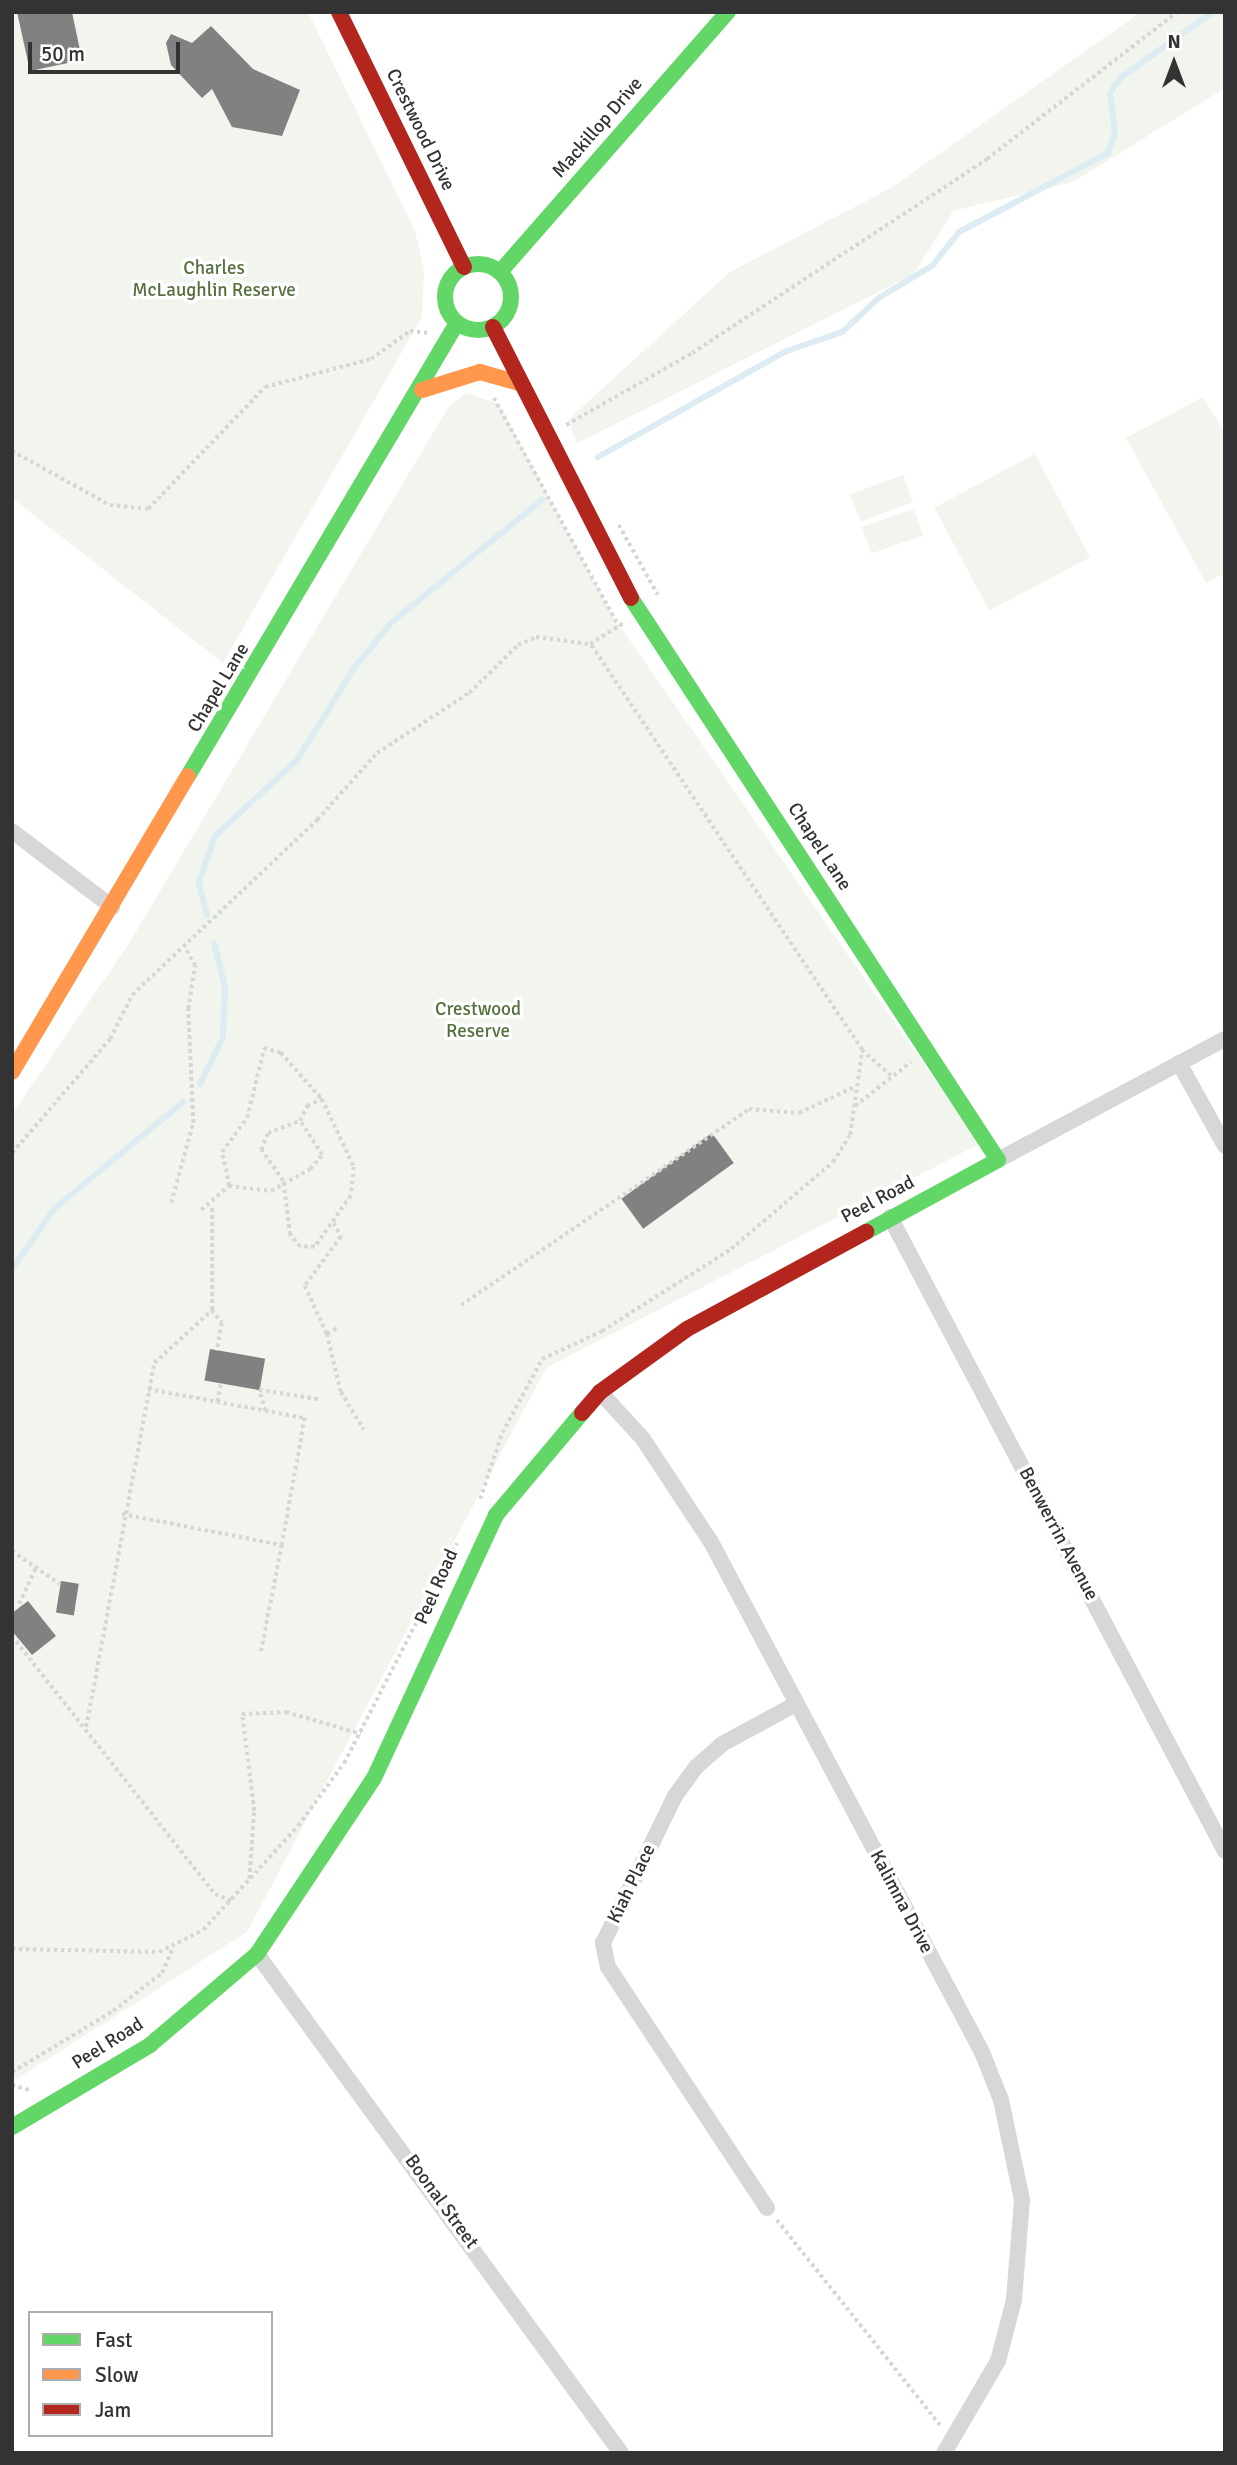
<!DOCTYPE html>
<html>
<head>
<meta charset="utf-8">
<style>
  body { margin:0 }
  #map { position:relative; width:1237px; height:2465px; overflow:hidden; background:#fff; font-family:Signika,sans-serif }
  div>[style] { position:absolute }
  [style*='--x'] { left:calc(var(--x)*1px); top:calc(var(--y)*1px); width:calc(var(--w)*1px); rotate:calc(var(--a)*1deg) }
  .green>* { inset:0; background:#f1f5ed; transform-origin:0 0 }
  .stream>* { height:6px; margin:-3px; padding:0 3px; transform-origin:3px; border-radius:3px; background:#ddebf3 }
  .building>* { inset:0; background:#818181; transform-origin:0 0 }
  .path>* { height:3.5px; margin-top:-1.75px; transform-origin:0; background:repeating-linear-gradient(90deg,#d6d6d6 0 3.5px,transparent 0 7px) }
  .street>* { height:16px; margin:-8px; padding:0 8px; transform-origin:8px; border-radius:8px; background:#d7d7d7 }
  .fast>* { height:16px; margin:-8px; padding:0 8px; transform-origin:8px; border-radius:8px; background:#63d668 }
  .fast>.ring { margin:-8px; padding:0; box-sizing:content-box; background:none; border:16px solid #63d668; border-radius:50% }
  .slow>* { height:16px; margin:-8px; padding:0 8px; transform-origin:8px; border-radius:8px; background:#ff974d }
  .jam>* { height:16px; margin:-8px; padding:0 8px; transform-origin:8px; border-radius:8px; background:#b3261e }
  span { translate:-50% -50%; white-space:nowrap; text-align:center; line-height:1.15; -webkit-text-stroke:7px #fff; paint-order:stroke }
  .street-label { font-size:19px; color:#333 }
  .park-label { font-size:19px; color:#56703f }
  .frame { position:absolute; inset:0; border:14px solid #333; pointer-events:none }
  .legend { position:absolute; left:28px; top:2311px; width:245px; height:126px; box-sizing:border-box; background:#fff; border:2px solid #adadad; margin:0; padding:9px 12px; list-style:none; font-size:21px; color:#333 }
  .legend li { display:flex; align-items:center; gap:14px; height:35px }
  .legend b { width:35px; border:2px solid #adadad }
  .north { position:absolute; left:1139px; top:28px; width:70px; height:70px; -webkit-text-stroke:5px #fff; paint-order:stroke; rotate:0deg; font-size:19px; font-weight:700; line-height:28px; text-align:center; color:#333 }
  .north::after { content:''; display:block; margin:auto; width:24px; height:32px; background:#333; clip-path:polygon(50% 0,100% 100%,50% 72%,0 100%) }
  .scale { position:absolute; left:28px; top:42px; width:152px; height:32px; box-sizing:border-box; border:4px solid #333; border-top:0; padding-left:9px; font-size:21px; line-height:24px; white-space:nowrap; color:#333; -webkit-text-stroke:5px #fff; paint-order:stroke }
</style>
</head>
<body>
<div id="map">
  <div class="green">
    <div style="clip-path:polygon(12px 12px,308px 12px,415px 231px,424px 270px,422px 317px,223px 663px,12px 498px)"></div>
    <div style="clip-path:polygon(1141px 12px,1225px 12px,1225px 88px,1073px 182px,953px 211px,914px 274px,577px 443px,568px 420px,730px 272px,891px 188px)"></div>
    <div style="clip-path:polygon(466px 393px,499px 404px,613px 616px,979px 1144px,546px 1368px,247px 1932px,12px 2082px,12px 1114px,128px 945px,449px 406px)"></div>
    <div style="clip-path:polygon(1203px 397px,1225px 434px,1225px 573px,1206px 583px,1126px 438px)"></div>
    <div style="left:1035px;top:454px;width:117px;height:114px;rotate:62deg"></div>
    <div style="left:903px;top:475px;width:29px;height:56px;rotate:70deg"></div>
    <div style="left:914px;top:509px;width:28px;height:55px;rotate:71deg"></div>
  </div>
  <div class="stream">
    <div style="--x:598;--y:457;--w:214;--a:-29.4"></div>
    <div style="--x:784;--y:352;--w:61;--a:-19"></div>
    <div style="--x:842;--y:332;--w:52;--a:-42.6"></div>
    <div style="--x:880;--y:297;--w:61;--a:-30.8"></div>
    <div style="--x:932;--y:266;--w:43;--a:-51.5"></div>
    <div style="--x:959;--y:232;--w:169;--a:-27.9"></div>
    <div style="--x:1108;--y:153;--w:21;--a:-71"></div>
    <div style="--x:1115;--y:133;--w:40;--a:-97.1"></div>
    <div style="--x:1110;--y:93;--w:18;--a:-56"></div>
    <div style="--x:1120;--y:78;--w:114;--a:-35.4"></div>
    <div style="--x:207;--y:915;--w:34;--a:-104"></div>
    <div style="--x:199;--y:882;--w:49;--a:-70.8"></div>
    <div style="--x:215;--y:836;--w:112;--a:-42.8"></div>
    <div style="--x:297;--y:760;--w:110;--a:-58.1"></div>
    <div style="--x:355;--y:667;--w:57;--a:-50.7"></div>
    <div style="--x:391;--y:623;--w:196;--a:-39.2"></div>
    <div style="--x:200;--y:1084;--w:52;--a:-63.9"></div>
    <div style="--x:223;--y:1037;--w:50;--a:-87.7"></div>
    <div style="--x:225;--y:987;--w:45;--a:-104"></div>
    <div style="--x:12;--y:1269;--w:75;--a:-54.8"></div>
    <div style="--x:55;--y:1208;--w:166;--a:-39.6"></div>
  </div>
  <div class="building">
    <div style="clip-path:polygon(17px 12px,72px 12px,82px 60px,30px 71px)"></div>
    <div style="clip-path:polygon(211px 26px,253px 69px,300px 90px,282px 136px,232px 127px,212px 89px,202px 98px,171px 65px,166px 43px,171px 34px,192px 43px)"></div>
    <div style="left:712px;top:1133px;width:37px;height:112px;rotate:54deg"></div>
    <div style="left:210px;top:1349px;width:56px;height:32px;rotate:10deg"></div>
    <div style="left:61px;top:1581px;width:18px;height:32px;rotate:9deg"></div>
    <div style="clip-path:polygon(28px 1601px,56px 1636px,32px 1655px,12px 1631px,12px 1613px)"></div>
  </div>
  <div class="path">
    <div style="--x:494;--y:398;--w:260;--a:61.3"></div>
    <div style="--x:566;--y:425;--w:145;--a:-29.7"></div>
    <div style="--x:692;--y:353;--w:353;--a:-33.3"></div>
    <div style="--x:987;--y:159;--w:240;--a:-37.7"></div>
    <div style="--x:12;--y:451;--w:112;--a:28.9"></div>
    <div style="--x:110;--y:505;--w:38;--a:6"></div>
    <div style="--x:148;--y:509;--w:169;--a:-46.2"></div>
    <div style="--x:265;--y:387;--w:110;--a:-14.8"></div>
    <div style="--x:371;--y:359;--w:48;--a:-35.7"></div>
    <div style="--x:410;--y:331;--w:19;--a:6"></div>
    <div style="--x:619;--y:525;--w:80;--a:60.9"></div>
    <div style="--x:862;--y:1050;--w:40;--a:41"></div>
    <div style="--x:855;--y:1106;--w:71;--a:-38.2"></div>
    <div style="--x:12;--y:1153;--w:150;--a:-49.3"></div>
    <div style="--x:110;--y:1039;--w:49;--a:-63.4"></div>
    <div style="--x:132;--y:995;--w:255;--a:-43.4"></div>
    <div style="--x:317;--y:820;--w:90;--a:-48.2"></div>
    <div style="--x:377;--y:753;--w:110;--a:-33.1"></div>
    <div style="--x:469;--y:693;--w:69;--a:-44.4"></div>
    <div style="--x:518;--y:645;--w:20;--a:-24"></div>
    <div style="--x:536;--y:637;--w:54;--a:7.4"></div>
    <div style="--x:590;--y:644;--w:40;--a:-32"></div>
    <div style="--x:229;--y:1186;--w:35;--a:-102"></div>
    <div style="--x:222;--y:1152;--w:42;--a:-53.7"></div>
    <div style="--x:247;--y:1118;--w:72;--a:-76.3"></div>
    <div style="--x:264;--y:1048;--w:18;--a:16"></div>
    <div style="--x:281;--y:1053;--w:62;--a:48.3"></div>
    <div style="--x:322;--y:1099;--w:75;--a:64.8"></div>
    <div style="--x:354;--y:1167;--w:29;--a:96"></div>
    <div style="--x:351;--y:1196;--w:62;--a:125.2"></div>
    <div style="--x:315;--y:1247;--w:15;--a:180"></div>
    <div style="--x:300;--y:1247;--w:16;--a:-130"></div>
    <div style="--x:290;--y:1235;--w:54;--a:-97.4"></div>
    <div style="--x:283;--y:1181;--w:38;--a:-125"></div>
    <div style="--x:261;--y:1150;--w:18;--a:-68"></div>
    <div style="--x:268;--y:1133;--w:34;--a:-21"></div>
    <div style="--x:171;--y:1203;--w:83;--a:-74.6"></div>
    <div style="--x:193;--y:1123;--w:114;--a:-92.5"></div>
    <div style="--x:188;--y:1009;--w:44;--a:-80.8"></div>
    <div style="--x:195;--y:966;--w:18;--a:-119"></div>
    <div style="--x:201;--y:1210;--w:37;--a:-41"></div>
    <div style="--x:229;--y:1186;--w:42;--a:6.8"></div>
    <div style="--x:271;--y:1191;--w:45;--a:-29.4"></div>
    <div style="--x:310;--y:1169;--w:18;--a:-49"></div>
    <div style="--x:322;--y:1155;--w:40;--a:-122.9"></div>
    <div style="--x:300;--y:1121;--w:17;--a:-65"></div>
    <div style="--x:307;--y:1106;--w:17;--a:-25"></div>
    <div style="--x:334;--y:1223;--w:16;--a:63"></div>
    <div style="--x:341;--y:1237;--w:61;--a:126.3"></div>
    <div style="--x:305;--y:1286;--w:53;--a:65.4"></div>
    <div style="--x:327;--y:1334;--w:60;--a:76.4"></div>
    <div style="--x:341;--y:1392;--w:44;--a:58.8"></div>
    <div style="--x:461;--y:1305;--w:348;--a:-34.2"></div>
    <div style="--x:749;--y:1109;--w:50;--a:4.6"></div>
    <div style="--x:799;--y:1113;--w:61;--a:-25.3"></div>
    <div style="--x:212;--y:1310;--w:16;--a:52"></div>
    <div style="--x:222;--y:1323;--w:28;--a:100"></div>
    <div style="--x:327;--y:1334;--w:14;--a:-30"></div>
    <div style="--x:148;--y:1389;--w:160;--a:10.5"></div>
    <div style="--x:305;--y:1418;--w:129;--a:100.3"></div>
    <div style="--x:217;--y:1402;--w:19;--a:-78"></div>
    <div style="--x:265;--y:1411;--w:22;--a:-106"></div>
    <div style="--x:259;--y:1390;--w:60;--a:8.7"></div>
    <div style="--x:480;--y:1499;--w:70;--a:-71.6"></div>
    <div style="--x:502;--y:1433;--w:84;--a:-61.6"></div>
    <div style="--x:542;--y:1359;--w:66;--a:-25"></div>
    <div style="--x:602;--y:1331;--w:153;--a:-32.4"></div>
    <div style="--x:731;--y:1249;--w:134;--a:-40.5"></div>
    <div style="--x:833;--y:1162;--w:32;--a:-58"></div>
    <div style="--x:850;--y:1135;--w:86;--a:-82"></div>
    <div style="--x:862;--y:1050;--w:489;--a:-123.8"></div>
    <div style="--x:122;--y:1514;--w:163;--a:11"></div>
    <div style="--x:282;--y:1545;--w:110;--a:101"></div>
    <div style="--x:12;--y:1551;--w:58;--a:34.5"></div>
    <div style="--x:19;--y:1604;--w:41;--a:-65.3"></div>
    <div style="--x:12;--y:1636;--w:328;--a:51.8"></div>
    <div style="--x:215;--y:1894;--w:18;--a:22"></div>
    <div style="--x:86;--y:1727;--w:370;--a:-79.4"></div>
    <div style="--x:154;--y:1363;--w:79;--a:-42.4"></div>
    <div style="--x:212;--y:1310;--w:102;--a:-90"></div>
    <div style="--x:249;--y:1879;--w:68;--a:-85.8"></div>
    <div style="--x:254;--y:1811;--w:98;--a:-97.1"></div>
    <div style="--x:242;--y:1714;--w:44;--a:-2.6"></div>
    <div style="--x:286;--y:1712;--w:78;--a:16.3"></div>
    <div style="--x:12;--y:1949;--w:147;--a:1.2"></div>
    <div style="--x:159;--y:1952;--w:49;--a:-26.6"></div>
    <div style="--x:203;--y:1930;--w:141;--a:-47.6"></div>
    <div style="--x:298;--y:1826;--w:78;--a:-53.9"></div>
    <div style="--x:344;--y:1763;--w:247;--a:-62.8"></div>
    <div style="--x:12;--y:2072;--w:118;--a:-31.1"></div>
    <div style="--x:113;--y:2011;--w:62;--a:-37.8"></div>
    <div style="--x:162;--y:1973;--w:28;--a:-67"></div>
    <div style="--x:12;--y:2085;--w:19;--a:16"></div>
    <div style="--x:777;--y:2220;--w:262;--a:51.5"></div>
  </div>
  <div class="street">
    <div style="--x:12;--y:831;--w:126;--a:37.2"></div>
    <div style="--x:1179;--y:1063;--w:95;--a:61"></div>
    <div style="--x:998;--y:1160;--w:257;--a:-28.1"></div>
    <div style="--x:890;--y:1217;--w:717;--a:62.15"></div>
    <div style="--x:600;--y:1392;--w:64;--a:47.5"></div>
    <div style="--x:643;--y:1439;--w:123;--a:56.6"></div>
    <div style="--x:711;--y:1542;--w:578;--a:62.02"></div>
    <div style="--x:982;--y:2052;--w:52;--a:68.4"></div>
    <div style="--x:1001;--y:2100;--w:102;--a:78.1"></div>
    <div style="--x:1022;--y:2200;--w:100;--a:94.6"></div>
    <div style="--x:1014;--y:2300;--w:63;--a:104.7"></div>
    <div style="--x:998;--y:2361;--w:107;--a:120.4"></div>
    <div style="--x:257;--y:1954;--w:618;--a:53.89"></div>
    <div style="--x:767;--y:2208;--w:289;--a:-123.4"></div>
    <div style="--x:608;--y:1967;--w:25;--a:-102"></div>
    <div style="--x:603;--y:1943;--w:164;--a:-63.9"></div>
    <div style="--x:675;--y:1796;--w:36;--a:-54"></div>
    <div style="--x:696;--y:1767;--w:35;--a:-41"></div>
    <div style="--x:722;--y:1744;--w:84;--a:-28.4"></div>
  </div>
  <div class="fast">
    <div class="ring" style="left:445px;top:264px;width:50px;height:50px"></div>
    <div style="--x:500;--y:272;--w:346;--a:-48.8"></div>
    <div style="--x:631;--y:598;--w:671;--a:56.85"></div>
    <div style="--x:998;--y:1160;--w:150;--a:151.4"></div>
    <div style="--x:188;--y:776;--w:527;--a:-59.3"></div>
    <div style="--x:12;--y:2127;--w:161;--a:-30.7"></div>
    <div style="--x:150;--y:2045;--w:140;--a:-40.4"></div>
    <div style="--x:257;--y:1954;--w:211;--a:-56.4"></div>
    <div style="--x:374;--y:1778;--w:290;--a:-65.1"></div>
    <div style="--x:496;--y:1515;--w:133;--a:-49.9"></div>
  </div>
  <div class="slow">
    <div style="--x:422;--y:390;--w:61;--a:-17.2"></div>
    <div style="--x:480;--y:372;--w:41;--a:15.8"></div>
    <div style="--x:12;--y:1072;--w:344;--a:-59.3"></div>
  </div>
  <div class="jam">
    <div style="--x:339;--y:12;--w:284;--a:63.9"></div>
    <div style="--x:493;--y:327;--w:304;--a:63"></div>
    <div style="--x:582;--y:1413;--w:28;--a:-49"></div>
    <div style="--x:600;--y:1392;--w:107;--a:-35.9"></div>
    <div style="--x:687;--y:1329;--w:204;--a:-28.5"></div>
  </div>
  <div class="street-label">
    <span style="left:598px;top:128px;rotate:-49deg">Mackillop Drive</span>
    <span style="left:420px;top:130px;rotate:64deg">Crestwood Drive</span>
    <span style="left:219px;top:688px;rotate:-59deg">Chapel Lane</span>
    <span style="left:819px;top:847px;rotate:57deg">Chapel Lane</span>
    <span style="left:878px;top:1200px;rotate:-28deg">Peel Road</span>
    <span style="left:1058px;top:1534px;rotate:62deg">Benwerrin Avenue</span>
    <span style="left:437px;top:1587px;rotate:-66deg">Peel Road</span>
    <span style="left:632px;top:1884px;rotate:-64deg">Kiah Place</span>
    <span style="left:901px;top:1902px;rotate:62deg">Kalimna Drive</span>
    <span style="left:108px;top:2044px;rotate:-32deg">Peel Road</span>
    <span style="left:441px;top:2202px;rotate:54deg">Boonal Street</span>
  </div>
  <div class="park-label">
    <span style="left:214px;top:280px">Charles<br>McLaughlin Reserve</span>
    <span style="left:478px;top:1021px">Crestwood<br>Reserve</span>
  </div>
  <div class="frame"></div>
  <ul class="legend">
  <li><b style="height:9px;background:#63d668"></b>Fast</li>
  <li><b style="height:9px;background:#ff974d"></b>Slow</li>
  <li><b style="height:9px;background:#b3261e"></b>Jam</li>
  </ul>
  <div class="north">N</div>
  <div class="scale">50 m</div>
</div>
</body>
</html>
